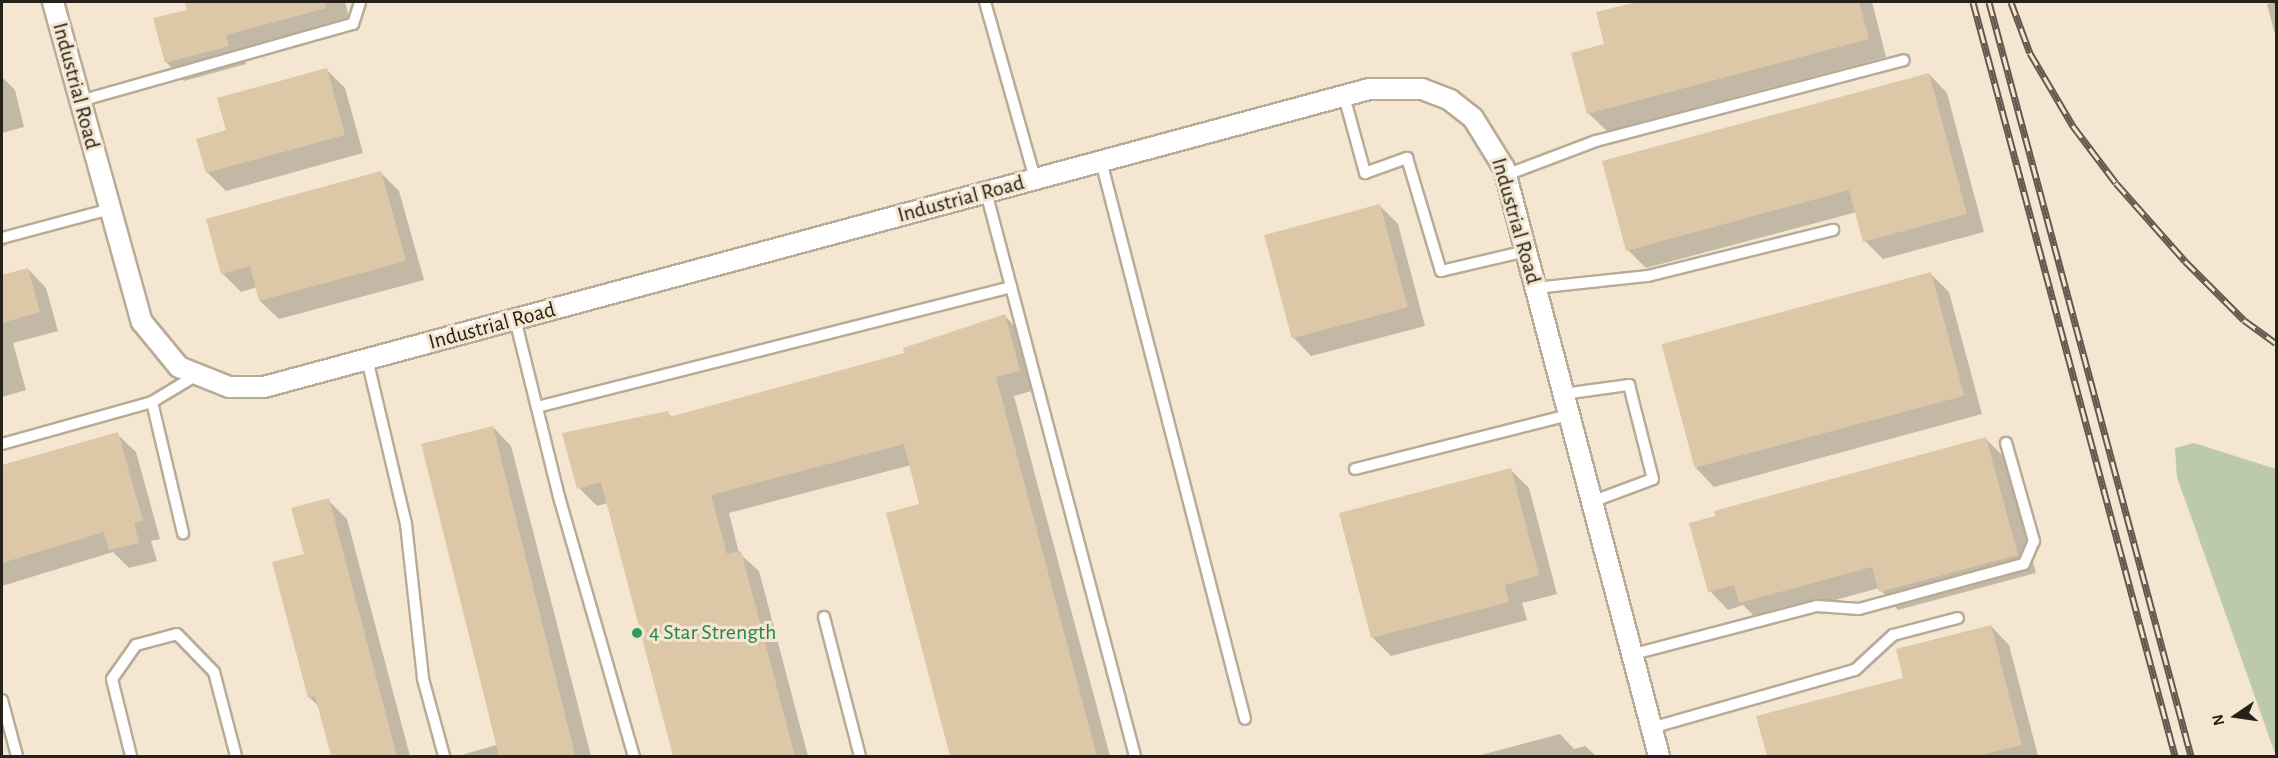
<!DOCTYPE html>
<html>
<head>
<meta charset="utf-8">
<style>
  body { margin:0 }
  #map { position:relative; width:2278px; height:758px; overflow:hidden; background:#f4e6d0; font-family:"Alegreya Sans",sans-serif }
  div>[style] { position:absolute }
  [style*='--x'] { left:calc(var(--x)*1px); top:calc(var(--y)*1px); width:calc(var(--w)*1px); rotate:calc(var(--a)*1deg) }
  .green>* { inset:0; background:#bdc9ac }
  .shadow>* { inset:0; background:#0003 }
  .building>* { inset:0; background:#dcc8a7; transform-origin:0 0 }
  .roads { filter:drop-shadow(2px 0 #b8ab97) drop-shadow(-2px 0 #b8ab97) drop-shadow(0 2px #b8ab97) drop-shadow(0 -2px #b8ab97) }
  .service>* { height:10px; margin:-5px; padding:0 5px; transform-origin:5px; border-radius:5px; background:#fff }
  .minor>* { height:20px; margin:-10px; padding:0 10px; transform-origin:10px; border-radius:10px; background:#fff }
  .rail>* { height:7px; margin-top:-3.5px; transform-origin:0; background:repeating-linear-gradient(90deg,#f4e6d0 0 14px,#625a4e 0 28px); box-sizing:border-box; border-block:2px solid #625a4e }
  .dots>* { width:16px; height:16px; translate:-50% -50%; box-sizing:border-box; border:3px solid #f4e6d0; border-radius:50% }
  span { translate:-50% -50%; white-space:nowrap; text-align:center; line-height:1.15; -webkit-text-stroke:6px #f4e6d0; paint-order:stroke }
  .street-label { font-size:22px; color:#262119 }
  .leisure-label { font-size:22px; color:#27864d }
  .left { translate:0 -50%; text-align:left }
  .frame { position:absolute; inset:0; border:3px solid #262119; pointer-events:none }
  .north { position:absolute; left:2206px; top:686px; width:60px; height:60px; -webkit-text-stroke:4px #f4e6d0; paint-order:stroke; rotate:257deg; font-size:16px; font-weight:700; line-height:24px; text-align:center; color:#262119 }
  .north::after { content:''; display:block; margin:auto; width:21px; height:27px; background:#262119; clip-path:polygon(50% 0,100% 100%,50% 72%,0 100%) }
</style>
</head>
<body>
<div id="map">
  <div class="green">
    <div style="clip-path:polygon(2194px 443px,2276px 469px,2276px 756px,2177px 477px,2175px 448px)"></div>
  </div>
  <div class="shadow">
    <div style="clip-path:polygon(186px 2px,345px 2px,351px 25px,243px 53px,246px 64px,184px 81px,166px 62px,189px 11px)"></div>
    <div style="clip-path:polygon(1643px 2px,1872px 2px,1886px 57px,1607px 131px,1588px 113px,1606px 45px,1598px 14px)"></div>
    <div style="clip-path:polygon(2276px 2px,2276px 38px,2267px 4px)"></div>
    <div style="clip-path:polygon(327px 70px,345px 88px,363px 153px,226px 191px,207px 172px,228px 131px)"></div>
    <div style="clip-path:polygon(1929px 74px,1947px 93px,1984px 232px,1883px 259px,1865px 241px,1857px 212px,1646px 268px,1628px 250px)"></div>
    <div style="clip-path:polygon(2px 77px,15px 90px,24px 127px,2px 133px)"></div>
    <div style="clip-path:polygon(381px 173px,399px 191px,424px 280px,279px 319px,260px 301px,257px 287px,241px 292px,222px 273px)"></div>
    <div style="clip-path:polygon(1380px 206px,1398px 224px,1425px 326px,1311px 356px,1293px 337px)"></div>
    <div style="clip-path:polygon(2px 225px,7px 245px,2px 247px)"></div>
    <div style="clip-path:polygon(28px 269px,46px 288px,58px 331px,13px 343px,26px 390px,2px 397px,2px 277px)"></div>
    <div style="clip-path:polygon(1930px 273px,1949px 292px,1982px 414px,1714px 487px,1696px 468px)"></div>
    <div style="clip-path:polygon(1005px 316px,1023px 335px,1038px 389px,1014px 396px,1110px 756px,952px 756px,888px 514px,921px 505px,911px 465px,729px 513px,739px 553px,759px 571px,808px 756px,675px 756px,608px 503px,597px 506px,579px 488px,667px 412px,672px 417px,906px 354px)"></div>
    <div style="clip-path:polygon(493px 427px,511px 446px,591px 756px,458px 756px,500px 744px)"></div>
    <div style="clip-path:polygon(117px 434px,136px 452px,160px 539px,151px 541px,157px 561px,129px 568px,113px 552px,2px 586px,2px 466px)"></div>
    <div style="clip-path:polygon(1986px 439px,2004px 457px,2036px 573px,1898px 610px,1879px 588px,1759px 621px,1743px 605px,1728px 610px,1710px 591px,1717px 517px)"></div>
    <div style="clip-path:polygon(1510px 469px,1529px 488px,1557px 594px,1522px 603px,1527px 620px,1391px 656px,1373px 638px,1340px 514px)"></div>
    <div style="clip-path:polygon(328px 500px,347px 519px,410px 756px,332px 756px,320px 708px,309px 697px,305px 555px)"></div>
    <div style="clip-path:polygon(1991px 626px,2009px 645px,2038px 756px,1769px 756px,1758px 717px,1905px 679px)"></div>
    <div style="clip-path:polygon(1560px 734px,1574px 749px,1585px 746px,1596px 756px,1477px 756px)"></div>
  </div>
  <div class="building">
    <div style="clip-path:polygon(185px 2px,325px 2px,326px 8px,226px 35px,229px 46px,165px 63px,153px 18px,187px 10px)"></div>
    <div style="clip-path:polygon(1637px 2px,1859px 2px,1869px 39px,1587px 114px,1571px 53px,1604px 44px,1596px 12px)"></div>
    <div style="clip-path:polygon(327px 68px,345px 135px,206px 173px,196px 139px,226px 130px,217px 98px)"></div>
    <div style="clip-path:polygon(1929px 73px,1967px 214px,1863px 242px,1849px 190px,1626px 251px,1602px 161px)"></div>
    <div style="clip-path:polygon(381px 171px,406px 261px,259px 301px,250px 266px,221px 274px,206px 219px)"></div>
    <div style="left:1380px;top:204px;width:107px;height:120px;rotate:75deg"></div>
    <div style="clip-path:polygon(28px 268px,40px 312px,2px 323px,2px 275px)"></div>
    <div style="left:1931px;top:272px;width:128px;height:279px;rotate:75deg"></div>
    <div style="clip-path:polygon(1005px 314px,1020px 371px,996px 377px,1097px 756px,950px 756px,886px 513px,919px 504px,904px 444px,711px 495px,727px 554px,741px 551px,795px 756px,673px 756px,601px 482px,577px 489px,562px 433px,668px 411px,669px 417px,904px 353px,903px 348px)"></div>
    <div style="left:493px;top:426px;width:341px;height:74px;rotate:76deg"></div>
    <div style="clip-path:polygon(118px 432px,143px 521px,134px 523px,139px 543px,109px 550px,104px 532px,2px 563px,2px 465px)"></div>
    <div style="clip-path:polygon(1986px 437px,2018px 555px,1879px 592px,1872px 567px,1739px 603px,1734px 585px,1708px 592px,1689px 523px,1715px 516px,1714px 511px)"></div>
    <div style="clip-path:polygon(1511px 468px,1539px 575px,1505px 585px,1509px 602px,1371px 638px,1339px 513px)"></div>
    <div style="clip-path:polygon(329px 498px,397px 756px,331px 756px,315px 696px,308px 698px,272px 562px,304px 554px,291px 508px)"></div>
    <div style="clip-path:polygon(1991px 625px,2022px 745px,1977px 756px,1767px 756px,1756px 716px,1903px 678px,1896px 649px)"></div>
  </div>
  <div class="roads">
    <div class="service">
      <div style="--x:985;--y:2;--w:184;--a:74.2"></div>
      <div style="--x:1344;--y:96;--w:80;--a:74.7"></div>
      <div style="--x:1365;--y:173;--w:45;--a:-19.7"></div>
      <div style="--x:1407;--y:158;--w:118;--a:73.3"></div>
      <div style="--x:1441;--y:271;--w:87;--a:-13.2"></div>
      <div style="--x:80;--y:101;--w:284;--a:-15.8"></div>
      <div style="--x:353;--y:24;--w:23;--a:-72"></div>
      <div style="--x:1101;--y:161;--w:576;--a:75.53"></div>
      <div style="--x:1506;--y:175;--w:96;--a:-20.7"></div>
      <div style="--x:1596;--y:141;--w:318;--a:-14.7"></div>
      <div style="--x:986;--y:192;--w:583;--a:75.2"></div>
      <div style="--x:2;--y:238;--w:112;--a:-15"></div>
      <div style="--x:1535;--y:288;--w:114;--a:-6.1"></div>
      <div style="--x:1648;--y:276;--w:191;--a:-14"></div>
      <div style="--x:515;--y:319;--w:183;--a:76.1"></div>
      <div style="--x:559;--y:497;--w:270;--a:73.9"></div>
      <div style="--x:367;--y:359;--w:170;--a:76.7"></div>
      <div style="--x:406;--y:524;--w:156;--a:83.7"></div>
      <div style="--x:423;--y:679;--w:80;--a:74.7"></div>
      <div style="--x:1563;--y:394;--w:67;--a:-7.8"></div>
      <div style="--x:1629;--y:385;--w:97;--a:75.7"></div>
      <div style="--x:1653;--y:479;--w:66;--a:159.6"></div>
      <div style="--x:152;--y:402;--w:135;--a:76.7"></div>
      <div style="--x:537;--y:407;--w:489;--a:-14.2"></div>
      <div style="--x:2;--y:444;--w:156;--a:-15.6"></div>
      <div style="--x:152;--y:402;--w:50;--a:-31.2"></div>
      <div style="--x:1355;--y:469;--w:220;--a:-14.2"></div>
      <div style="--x:824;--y:617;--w:144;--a:75.5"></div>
      <div style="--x:1630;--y:655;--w:193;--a:-14.7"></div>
      <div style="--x:1817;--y:606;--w:42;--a:4.1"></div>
      <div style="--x:1859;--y:609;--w:171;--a:-15.3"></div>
      <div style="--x:2024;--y:564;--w:25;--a:-67"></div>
      <div style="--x:2034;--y:541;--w:102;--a:-105.9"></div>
      <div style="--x:2;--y:700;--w:58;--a:75"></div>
      <div style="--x:1651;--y:728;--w:212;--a:-15.9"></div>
      <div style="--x:1855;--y:670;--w:52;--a:-42.6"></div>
      <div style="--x:1893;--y:635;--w:67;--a:-14.7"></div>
      <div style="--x:131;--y:756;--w:79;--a:-103.9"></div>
      <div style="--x:112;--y:679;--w:42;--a:-54.8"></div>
      <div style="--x:136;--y:645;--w:42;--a:-15"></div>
      <div style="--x:177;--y:634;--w:53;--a:45.8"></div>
      <div style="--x:214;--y:672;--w:87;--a:75.3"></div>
    </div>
    <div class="minor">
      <div style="--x:53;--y:2;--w:332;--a:74.5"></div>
      <div style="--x:142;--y:322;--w:58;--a:50.6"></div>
      <div style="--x:179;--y:367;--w:54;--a:21.8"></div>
      <div style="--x:229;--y:387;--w:35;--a:0"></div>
      <div style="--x:264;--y:387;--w:1144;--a:-15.09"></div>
      <div style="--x:1369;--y:89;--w:53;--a:0"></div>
      <div style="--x:1422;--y:89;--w:30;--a:21"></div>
      <div style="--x:1450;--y:100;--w:29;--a:38"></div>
      <div style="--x:1473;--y:118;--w:59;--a:58.2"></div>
      <div style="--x:1504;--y:168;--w:608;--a:75.23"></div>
    </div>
  </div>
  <div class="rail">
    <div style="--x:1973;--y:2;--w:781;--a:75"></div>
    <div style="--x:1989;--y:2;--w:781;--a:75"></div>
    <div style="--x:2011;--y:2;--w:54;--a:69.6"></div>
    <div style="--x:2030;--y:53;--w:85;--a:59.5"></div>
    <div style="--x:2073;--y:126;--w:71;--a:53"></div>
    <div style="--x:2116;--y:183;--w:104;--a:48.5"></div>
    <div style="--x:2185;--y:261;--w:83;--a:45"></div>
    <div style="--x:2244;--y:320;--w:39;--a:36"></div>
  </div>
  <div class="dots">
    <div style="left:637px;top:633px;background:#2e9e5b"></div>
  </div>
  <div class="street-label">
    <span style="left:76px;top:86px;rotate:75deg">Industrial Road</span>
    <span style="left:961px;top:199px;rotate:-15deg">Industrial Road</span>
    <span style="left:1516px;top:221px;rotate:74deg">Industrial Road</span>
    <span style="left:492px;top:326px;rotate:-15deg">Industrial Road</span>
  </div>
  <div class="leisure-label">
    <span class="left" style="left:649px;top:633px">4 Star Strength</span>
  </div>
  <div class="frame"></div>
  <div class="north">N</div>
</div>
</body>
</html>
